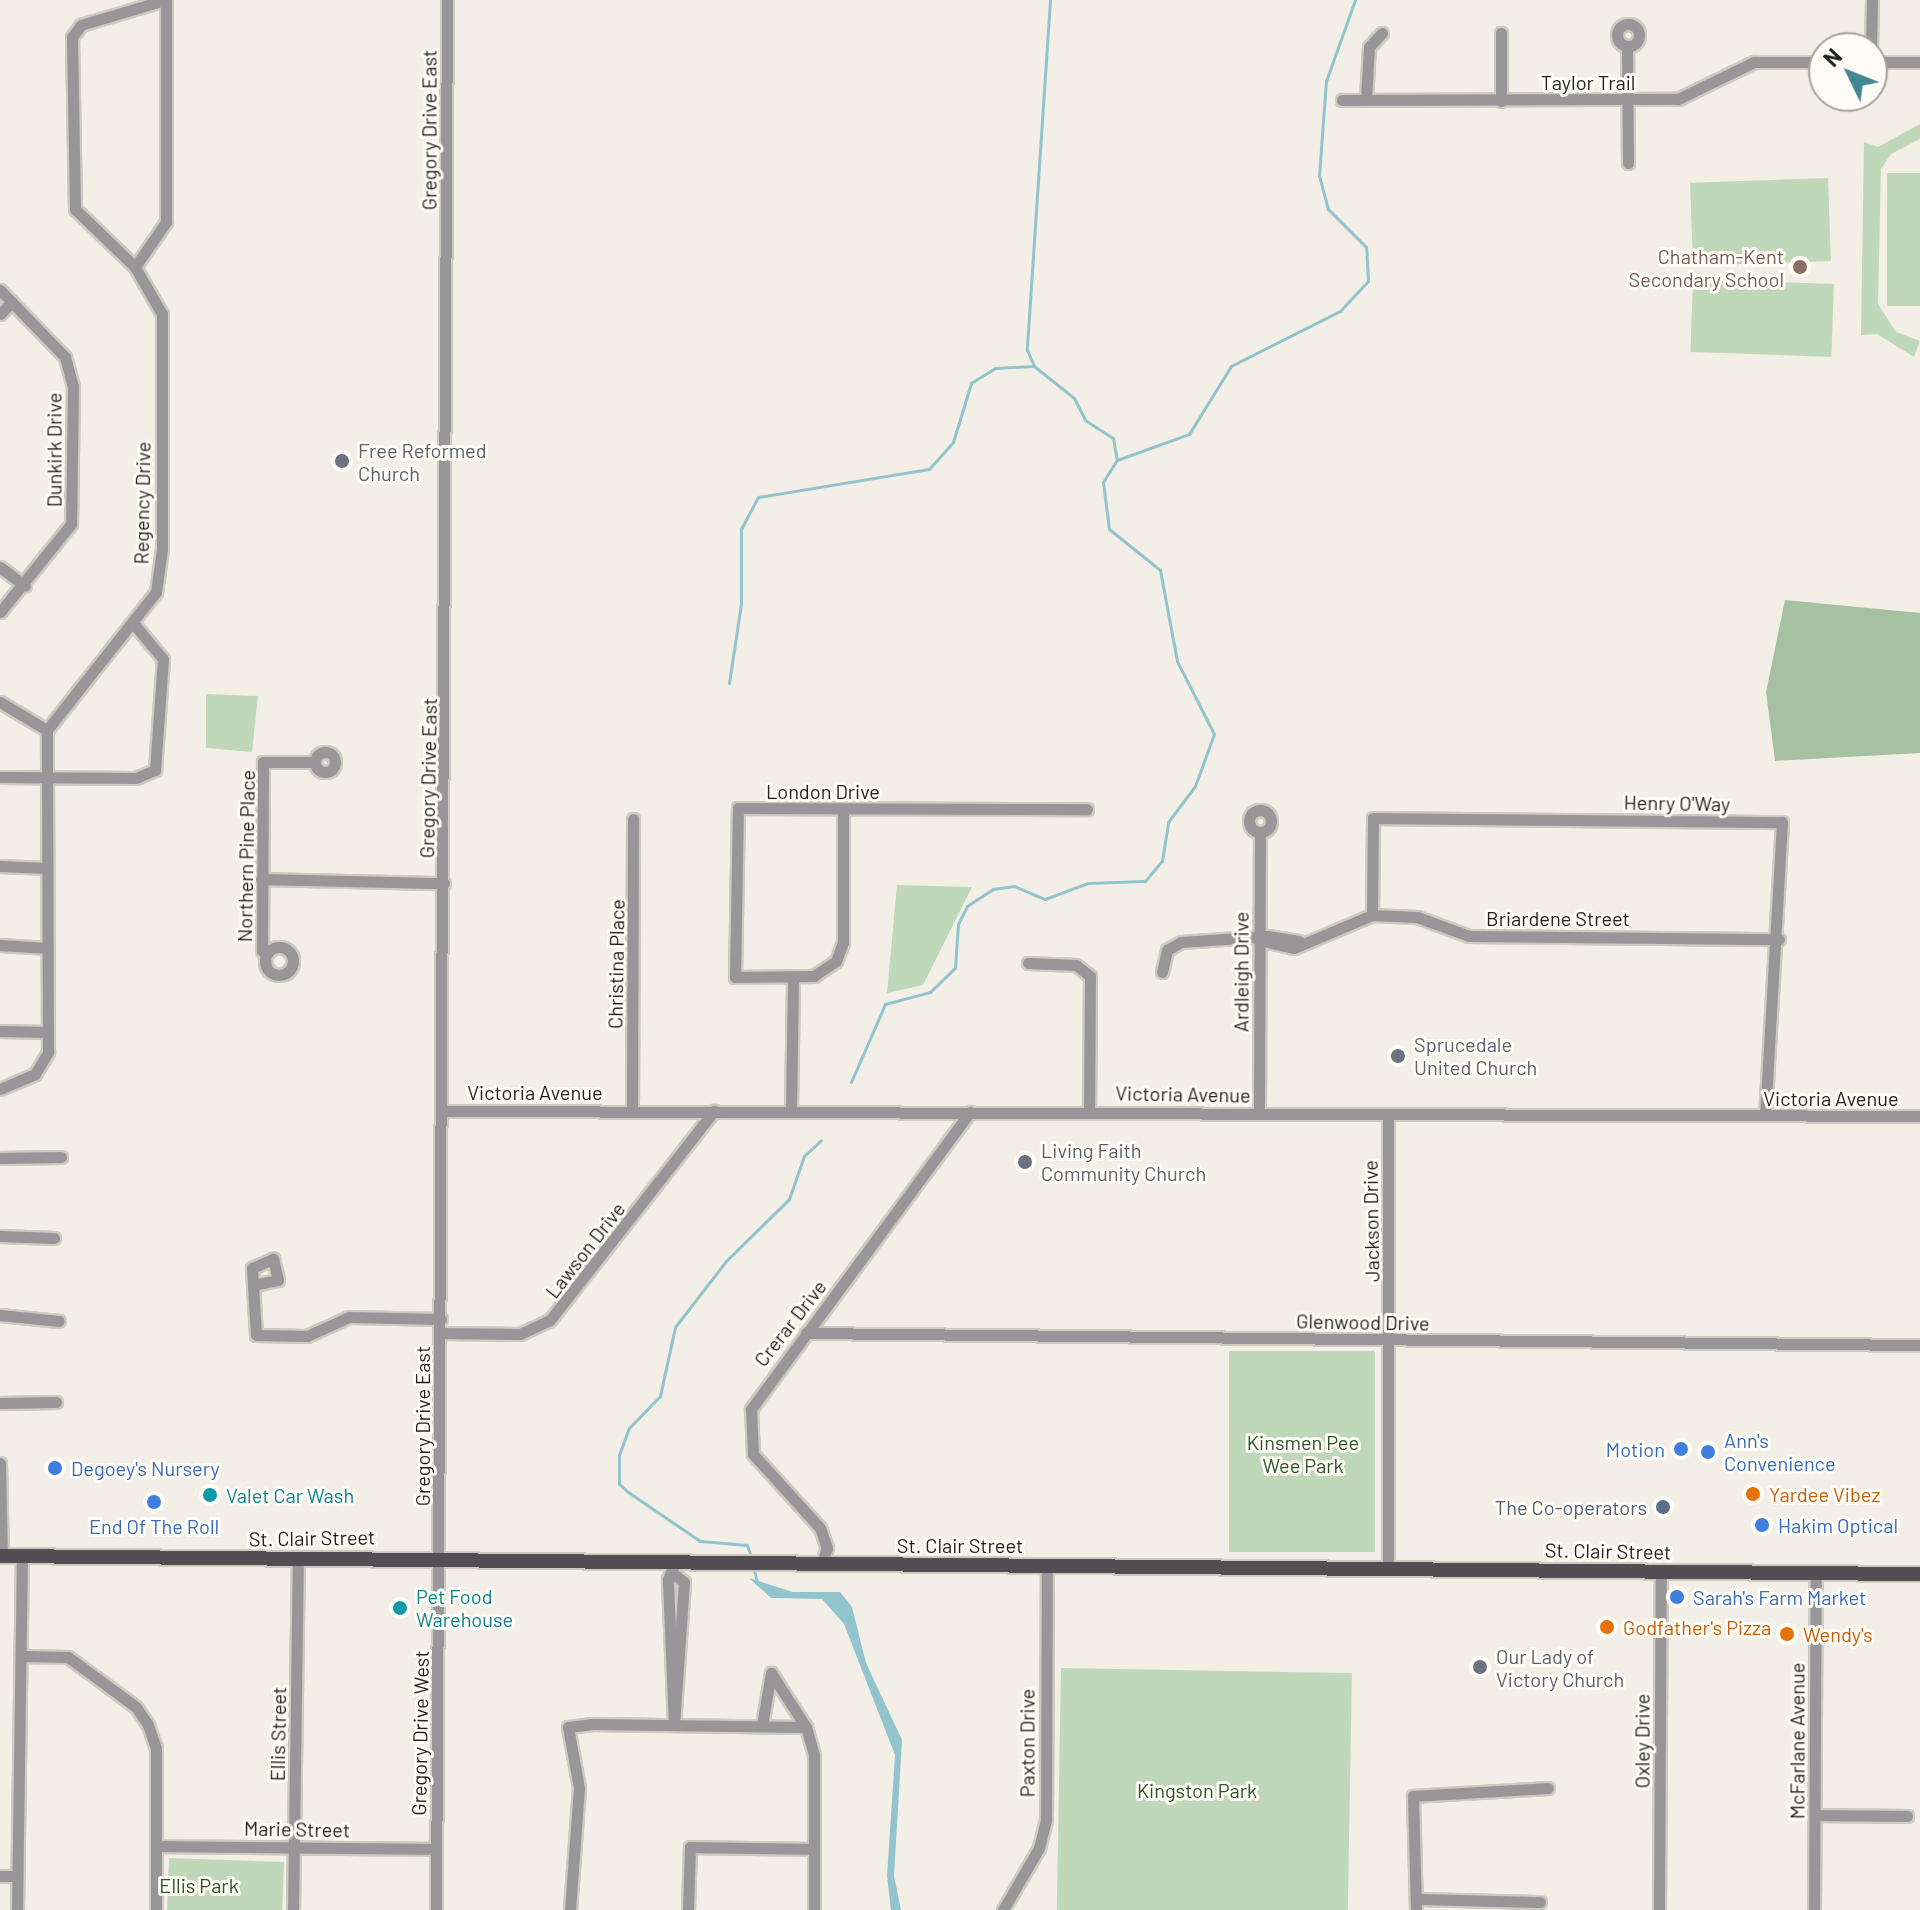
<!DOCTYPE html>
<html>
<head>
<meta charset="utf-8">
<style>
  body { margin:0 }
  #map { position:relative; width:1920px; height:1910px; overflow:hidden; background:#f3efe6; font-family:Barlow,sans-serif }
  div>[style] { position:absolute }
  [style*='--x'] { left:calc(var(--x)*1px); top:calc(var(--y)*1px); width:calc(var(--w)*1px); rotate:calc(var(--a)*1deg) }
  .green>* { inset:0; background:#bfd8ba; transform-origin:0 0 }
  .forest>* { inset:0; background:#a6c1a1 }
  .water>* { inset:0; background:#91c4cc }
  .stream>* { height:3px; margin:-1.5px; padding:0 1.5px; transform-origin:1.5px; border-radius:1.5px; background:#91c4cc }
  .roads { filter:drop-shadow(2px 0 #cdcac2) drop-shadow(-2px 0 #cdcac2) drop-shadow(0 2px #cdcac2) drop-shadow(0 -2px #cdcac2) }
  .minor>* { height:11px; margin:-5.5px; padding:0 5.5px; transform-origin:5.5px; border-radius:5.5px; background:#989699 }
  .minor>.ring { margin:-5.5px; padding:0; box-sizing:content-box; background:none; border:11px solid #989699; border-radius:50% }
  .major>* { height:14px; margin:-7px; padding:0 7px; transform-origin:7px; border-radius:7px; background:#524e54 }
  .dots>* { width:22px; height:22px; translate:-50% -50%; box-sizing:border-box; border:4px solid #fffcf7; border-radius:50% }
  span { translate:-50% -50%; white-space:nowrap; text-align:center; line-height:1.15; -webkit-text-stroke:6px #fffcf7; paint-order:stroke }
  .street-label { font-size:20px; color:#201f1c }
  .education-label { font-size:20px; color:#785e54 }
  .right { translate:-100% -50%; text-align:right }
  .worship-label { font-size:20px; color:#5b616d }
  .left { translate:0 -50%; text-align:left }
  .shop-label { font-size:20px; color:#366cbe }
  .park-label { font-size:20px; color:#2c5326 }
  .food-label { font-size:20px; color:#c56008 }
  .culture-label { font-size:20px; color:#0d838f }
  .service-label { font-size:20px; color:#4e5e75 }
  .north { position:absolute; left:1808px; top:32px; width:80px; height:80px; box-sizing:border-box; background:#fffcf7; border:2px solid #a6a49f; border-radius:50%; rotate:313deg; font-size:22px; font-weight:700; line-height:32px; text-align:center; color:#201f1c }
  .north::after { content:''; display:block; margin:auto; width:28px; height:36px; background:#428893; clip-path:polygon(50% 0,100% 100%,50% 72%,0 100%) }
</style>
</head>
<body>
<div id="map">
  <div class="green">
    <div style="clip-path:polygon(1920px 124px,1920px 139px,1891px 154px,1881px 169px,1878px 304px,1896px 332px,1920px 341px,1914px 357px,1877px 334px,1861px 335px,1864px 142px,1878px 147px)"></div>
    <div style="left:1887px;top:173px;width:33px;height:133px"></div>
    <div style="left:1828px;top:178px;width:83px;height:138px;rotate:88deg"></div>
    <div style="left:1693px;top:279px;width:141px;height:73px;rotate:2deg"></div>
    <div style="clip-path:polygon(206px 694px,258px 696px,252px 752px,206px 748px)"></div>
    <div style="clip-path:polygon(897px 885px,972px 887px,923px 985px,887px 993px)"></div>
    <div style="left:1375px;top:1351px;width:201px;height:146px;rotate:90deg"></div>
    <div style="left:1061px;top:1668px;width:291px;height:242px;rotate:1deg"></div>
    <div style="left:169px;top:1858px;width:115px;height:52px;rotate:2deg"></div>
  </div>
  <div class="forest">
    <div style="clip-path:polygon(1785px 600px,1920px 613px,1920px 753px,1775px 761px,1766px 692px)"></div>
  </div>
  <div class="water">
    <div style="clip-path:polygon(749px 1578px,793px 1592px,840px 1592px,852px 1607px,866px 1663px,902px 1740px,894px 1876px,901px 1910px,891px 1910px,887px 1876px,895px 1755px,844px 1624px,822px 1599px,771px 1598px)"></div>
  </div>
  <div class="stream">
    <div style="--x:1050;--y:0;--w:351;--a:93.8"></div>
    <div style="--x:1027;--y:350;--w:17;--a:66"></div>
    <div style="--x:1034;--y:366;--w:51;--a:38.7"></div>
    <div style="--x:1074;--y:398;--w:25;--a:63"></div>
    <div style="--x:1085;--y:420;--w:33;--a:33"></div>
    <div style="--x:1113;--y:438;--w:22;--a:80"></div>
    <div style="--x:729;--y:683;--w:80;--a:-81.4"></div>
    <div style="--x:741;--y:604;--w:75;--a:-90"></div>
    <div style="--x:741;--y:529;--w:36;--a:-62"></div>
    <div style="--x:758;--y:497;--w:173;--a:-9.3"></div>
    <div style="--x:929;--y:469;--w:36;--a:-48"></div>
    <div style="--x:953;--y:442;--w:62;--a:-73"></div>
    <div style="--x:971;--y:383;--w:28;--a:-32"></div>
    <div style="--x:995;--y:368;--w:39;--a:-3"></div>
    <div style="--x:851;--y:1082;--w:85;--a:-66.4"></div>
    <div style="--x:885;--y:1004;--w:47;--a:-14.9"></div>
    <div style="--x:930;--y:992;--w:35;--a:-44"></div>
    <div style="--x:955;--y:968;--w:44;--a:-86.1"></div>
    <div style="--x:958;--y:924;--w:20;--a:-63"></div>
    <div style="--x:967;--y:906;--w:31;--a:-33"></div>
    <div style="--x:993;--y:889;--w:21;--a:-8"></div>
    <div style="--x:1014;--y:886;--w:34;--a:23"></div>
    <div style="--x:1045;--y:899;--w:46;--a:-20.4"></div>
    <div style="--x:1088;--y:883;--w:57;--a:-2"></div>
    <div style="--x:1145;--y:881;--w:26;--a:-50"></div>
    <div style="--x:1162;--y:861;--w:39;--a:-81"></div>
    <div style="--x:1168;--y:822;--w:45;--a:-53.1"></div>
    <div style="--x:1195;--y:786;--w:55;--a:-69.9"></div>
    <div style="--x:1214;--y:734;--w:82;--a:-116.9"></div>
    <div style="--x:1177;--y:661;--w:93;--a:-100.6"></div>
    <div style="--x:1160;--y:570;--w:65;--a:-141.2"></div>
    <div style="--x:1109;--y:529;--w:47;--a:-97.3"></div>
    <div style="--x:1103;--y:482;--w:26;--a:-58"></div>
    <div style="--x:1117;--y:460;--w:77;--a:-19.9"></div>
    <div style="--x:1189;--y:434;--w:80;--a:-58.3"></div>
    <div style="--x:1231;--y:366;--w:122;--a:-26.8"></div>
    <div style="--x:1340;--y:311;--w:41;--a:-47"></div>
    <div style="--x:1368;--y:281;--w:34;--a:-93"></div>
    <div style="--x:1366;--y:247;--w:54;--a:-135"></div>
    <div style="--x:1328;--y:209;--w:34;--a:-105"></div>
    <div style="--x:1319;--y:176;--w:95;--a:-85.8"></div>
    <div style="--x:1326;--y:81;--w:86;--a:-70.3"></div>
    <div style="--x:752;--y:1559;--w:15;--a:-110"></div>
    <div style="--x:747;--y:1545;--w:47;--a:-175.1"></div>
    <div style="--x:700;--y:1541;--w:87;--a:-145.8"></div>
    <div style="--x:628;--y:1492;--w:12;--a:-138"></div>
    <div style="--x:619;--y:1484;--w:29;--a:-90"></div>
    <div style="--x:619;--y:1455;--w:29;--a:-70"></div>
    <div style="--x:629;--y:1428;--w:45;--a:-45.9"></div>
    <div style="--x:660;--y:1396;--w:71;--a:-77.7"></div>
    <div style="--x:675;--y:1327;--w:83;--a:-52.3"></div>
    <div style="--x:726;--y:1261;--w:88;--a:-44.5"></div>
    <div style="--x:789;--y:1199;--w:46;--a:-70.8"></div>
    <div style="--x:804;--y:1156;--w:23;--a:-43"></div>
    <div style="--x:753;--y:1566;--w:16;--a:76"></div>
  </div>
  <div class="roads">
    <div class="minor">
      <div class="ring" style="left:1617px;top:24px;width:11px;height:11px"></div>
      <div style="--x:1627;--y:46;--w:117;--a:89.5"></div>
      <div style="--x:1871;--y:48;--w:48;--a:-88.8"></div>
      <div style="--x:1872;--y:62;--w:48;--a:0"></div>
      <div style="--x:1366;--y:99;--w:52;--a:-86.7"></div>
      <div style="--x:1369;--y:47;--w:19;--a:-47"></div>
      <div style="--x:1342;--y:100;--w:336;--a:-0.2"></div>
      <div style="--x:1678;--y:99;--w:85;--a:-26"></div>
      <div style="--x:1754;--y:62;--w:70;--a:0"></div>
      <div style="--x:1501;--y:101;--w:68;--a:-90"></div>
      <div style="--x:135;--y:267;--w:55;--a:-55.4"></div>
      <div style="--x:166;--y:222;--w:222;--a:-90"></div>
      <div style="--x:0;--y:290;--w:93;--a:45.9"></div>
      <div style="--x:65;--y:357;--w:30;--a:75"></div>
      <div style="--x:73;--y:386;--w:138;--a:90.8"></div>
      <div style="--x:71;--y:524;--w:113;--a:128.9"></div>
      <div style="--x:0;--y:314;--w:17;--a:-45"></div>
      <div style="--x:0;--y:567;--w:31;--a:37"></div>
      <div style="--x:0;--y:702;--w:55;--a:30.8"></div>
      <div class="ring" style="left:315px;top:752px;width:9px;height:9px"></div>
      <div style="--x:0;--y:777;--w:136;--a:0.4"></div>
      <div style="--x:136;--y:778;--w:21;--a:-23"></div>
      <div style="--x:155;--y:770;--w:111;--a:-85.9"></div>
      <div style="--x:163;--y:659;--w:47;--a:-129.8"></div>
      <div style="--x:843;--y:810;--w:132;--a:90"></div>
      <div style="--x:843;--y:942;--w:20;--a:110"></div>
      <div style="--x:836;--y:961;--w:27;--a:146"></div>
      <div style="--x:814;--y:976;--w:79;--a:179.3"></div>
      <div style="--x:735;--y:977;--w:169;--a:-89"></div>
      <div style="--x:738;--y:808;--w:349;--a:0.2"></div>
      <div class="ring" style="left:1249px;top:810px;width:11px;height:11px"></div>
      <div style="--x:0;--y:866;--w:47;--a:2.4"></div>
      <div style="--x:261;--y:879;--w:183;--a:1.3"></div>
      <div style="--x:1372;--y:915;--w:97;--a:-89.4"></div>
      <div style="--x:1373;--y:818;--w:409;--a:0.6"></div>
      <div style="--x:1782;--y:822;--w:293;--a:93.3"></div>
      <div style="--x:1259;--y:940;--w:36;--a:13"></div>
      <div style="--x:1294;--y:948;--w:85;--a:-22.9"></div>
      <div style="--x:1372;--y:915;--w:45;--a:2.5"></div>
      <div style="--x:1417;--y:917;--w:55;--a:20.1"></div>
      <div style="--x:1469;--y:936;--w:310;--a:0.6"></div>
      <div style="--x:0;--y:945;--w:47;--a:3.7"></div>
      <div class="ring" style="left:265px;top:947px;width:17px;height:17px"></div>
      <div style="--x:262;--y:951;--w:189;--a:-89.7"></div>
      <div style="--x:263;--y:762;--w:52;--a:0"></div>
      <div style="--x:1028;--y:963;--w:48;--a:2.4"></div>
      <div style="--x:1076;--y:965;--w:18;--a:38"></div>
      <div style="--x:1090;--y:976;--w:135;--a:90.4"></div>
      <div style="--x:1162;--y:972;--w:23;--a:-77"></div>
      <div style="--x:1167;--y:950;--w:16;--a:-30"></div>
      <div style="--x:1181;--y:942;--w:87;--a:-3.9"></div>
      <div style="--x:1268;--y:936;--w:31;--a:9"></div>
      <div style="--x:0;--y:1031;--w:48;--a:1.2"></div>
      <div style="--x:0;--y:1089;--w:38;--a:-23"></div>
      <div style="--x:35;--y:1074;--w:26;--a:-59"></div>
      <div style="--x:48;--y:1052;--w:322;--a:-90.2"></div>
      <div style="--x:47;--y:730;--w:176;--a:-51.7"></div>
      <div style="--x:156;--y:592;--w:43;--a:-82.1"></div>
      <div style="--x:162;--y:549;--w:235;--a:-90"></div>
      <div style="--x:162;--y:314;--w:54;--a:-119.9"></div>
      <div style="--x:135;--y:267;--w:83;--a:-136"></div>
      <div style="--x:75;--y:209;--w:172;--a:-91"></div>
      <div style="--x:72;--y:37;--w:15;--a:-53"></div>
      <div style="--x:81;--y:25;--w:88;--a:-16.6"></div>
      <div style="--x:791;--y:1109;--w:131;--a:-89.1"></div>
      <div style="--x:632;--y:1110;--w:291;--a:-89.8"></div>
      <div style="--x:446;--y:1111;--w:1474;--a:0.19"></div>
      <div style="--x:1259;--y:1113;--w:281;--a:-89.8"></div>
      <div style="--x:0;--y:1158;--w:61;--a:-0.9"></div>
      <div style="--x:0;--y:1236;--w:54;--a:2.1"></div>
      <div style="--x:258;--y:1284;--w:20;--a:-11"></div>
      <div style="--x:278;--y:1280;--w:22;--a:-103"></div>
      <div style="--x:273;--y:1259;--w:23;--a:157"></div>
      <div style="--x:252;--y:1268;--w:67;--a:86.6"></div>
      <div style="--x:256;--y:1335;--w:51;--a:1.1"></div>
      <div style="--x:307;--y:1336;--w:46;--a:-24.3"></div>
      <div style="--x:349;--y:1317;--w:92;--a:1.2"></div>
      <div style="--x:0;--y:1315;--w:59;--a:5.8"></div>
      <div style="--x:441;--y:1333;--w:79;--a:0.7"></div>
      <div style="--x:520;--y:1334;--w:33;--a:-25"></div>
      <div style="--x:550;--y:1320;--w:266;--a:-51.9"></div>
      <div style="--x:806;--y:1333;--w:1114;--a:0.62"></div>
      <div style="--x:0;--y:1403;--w:56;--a:-1"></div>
      <div style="--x:0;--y:1463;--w:93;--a:88.8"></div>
      <div style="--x:821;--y:1565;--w:18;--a:-71"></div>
      <div style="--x:827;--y:1548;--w:21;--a:-109"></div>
      <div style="--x:820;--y:1528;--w:100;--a:-132.2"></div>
      <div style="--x:753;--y:1454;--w:45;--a:-92.5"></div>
      <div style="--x:751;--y:1409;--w:369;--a:-53.6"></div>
      <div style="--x:1388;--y:1568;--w:454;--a:-90"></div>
      <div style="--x:674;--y:1574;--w:13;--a:39"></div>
      <div style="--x:684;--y:1582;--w:143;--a:94"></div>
      <div style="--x:23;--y:1656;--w:45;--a:1.3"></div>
      <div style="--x:68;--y:1657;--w:84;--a:36.3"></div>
      <div style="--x:136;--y:1707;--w:22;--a:56"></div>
      <div style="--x:148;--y:1725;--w:24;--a:71"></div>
      <div style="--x:156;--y:1748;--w:162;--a:90"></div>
      <div style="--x:674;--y:1725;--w:146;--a:-92.4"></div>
      <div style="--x:668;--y:1579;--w:16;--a:-68"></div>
      <div style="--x:762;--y:1725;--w:53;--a:-80.2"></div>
      <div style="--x:771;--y:1673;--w:64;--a:57.1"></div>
      <div style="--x:1815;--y:1815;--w:92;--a:0.6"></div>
      <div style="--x:157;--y:1846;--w:279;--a:0.6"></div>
      <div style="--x:0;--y:1876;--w:17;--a:0"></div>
      <div style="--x:1416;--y:1899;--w:124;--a:1.4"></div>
      <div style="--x:17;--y:1910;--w:353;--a:-89.2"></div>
      <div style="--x:293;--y:1910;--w:351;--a:-89.2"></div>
      <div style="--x:436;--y:1910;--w:1910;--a:-89.67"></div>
      <div style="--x:570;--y:1910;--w:122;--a:-85.8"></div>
      <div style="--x:579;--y:1788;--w:62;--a:-100.2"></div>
      <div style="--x:568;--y:1727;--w:23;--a:-7"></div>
      <div style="--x:591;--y:1724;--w:215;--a:0.8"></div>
      <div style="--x:806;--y:1727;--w:29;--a:74"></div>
      <div style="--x:814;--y:1755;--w:155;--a:90"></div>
      <div style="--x:688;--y:1910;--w:63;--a:-88.2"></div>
      <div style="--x:690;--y:1847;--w:124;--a:0.9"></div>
      <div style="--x:1003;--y:1910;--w:72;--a:-59.9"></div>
      <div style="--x:1039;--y:1848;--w:29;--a:-76"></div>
      <div style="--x:1046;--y:1820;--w:254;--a:-89.8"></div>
      <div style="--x:1416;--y:1910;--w:114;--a:-91.5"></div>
      <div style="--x:1413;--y:1796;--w:135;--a:-3.4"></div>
      <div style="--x:1659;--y:1910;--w:337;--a:-89.7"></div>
      <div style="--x:1814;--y:1910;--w:338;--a:-89.7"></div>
    </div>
    <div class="major">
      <div style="--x:0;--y:1556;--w:1920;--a:0.54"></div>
    </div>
  </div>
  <div class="dots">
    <div style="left:1800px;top:267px;background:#8d6e63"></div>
    <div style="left:342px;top:461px;background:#6b7280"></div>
    <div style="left:1398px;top:1056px;background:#6b7280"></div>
    <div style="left:1025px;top:1162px;background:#6b7280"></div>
    <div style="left:1681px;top:1449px;background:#3f7fe0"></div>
    <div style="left:1708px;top:1452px;background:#3f7fe0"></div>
    <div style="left:55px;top:1468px;background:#3f7fe0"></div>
    <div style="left:1753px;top:1494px;background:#e8710a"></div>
    <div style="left:210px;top:1495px;background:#0f9aa8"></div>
    <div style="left:154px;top:1502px;background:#3f7fe0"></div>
    <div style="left:1663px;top:1507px;background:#5c6f8a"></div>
    <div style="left:1762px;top:1525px;background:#3f7fe0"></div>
    <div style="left:1677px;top:1597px;background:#3f7fe0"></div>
    <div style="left:400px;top:1608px;background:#0f9aa8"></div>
    <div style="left:1607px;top:1627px;background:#e8710a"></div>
    <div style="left:1787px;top:1634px;background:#e8710a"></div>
    <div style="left:1480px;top:1667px;background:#6b7280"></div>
  </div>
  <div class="street-label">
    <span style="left:1588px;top:82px">Taylor Trail</span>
    <span style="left:429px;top:130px;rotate:-90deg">Gregory Drive East</span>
    <span style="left:54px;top:450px;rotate:-90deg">Dunkirk Drive</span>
    <span style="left:142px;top:503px;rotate:-89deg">Regency Drive</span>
    <span style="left:428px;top:778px;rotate:-89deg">Gregory Drive East</span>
    <span style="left:823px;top:791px">London Drive</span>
    <span style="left:1677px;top:803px;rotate:1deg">Henry O'Way</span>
    <span style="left:246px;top:856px;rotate:-89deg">Northern Pine Place</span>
    <span style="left:1558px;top:918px">Briardene Street</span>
    <span style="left:616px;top:964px;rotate:-89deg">Christina Place</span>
    <span style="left:1241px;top:972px;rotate:-90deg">Ardleigh Drive</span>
    <span style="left:535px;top:1092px">Victoria Avenue</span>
    <span style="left:1183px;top:1094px;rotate:1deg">Victoria Avenue</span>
    <span style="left:1831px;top:1098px">Victoria Avenue</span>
    <span style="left:1371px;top:1221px;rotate:-91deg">Jackson Drive</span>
    <span style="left:585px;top:1250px;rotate:-52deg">Lawson Drive</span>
    <span style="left:1363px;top:1322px;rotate:1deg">Glenwood Drive</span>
    <span style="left:790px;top:1323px;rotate:-52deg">Crerar Drive</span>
    <span style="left:422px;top:1426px;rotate:-90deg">Gregory Drive East</span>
    <span style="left:312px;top:1538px;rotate:-1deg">St. Clair Street</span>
    <span style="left:960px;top:1545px">St. Clair Street</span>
    <span style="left:1608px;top:1551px;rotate:1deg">St. Clair Street</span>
    <span style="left:420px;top:1733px;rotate:-89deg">Gregory Drive West</span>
    <span style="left:278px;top:1734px;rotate:-89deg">Ellis Street</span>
    <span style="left:1642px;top:1741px;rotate:-90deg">Oxley Drive</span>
    <span style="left:1797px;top:1741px;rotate:-90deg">McFarlane Avenue</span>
    <span style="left:1027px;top:1743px;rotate:-90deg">Paxton Drive</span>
    <span style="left:297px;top:1829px;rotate:1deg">Marie Street</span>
  </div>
  <div class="education-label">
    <span class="right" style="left:1784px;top:268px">Chatham-Kent<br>Secondary School</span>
  </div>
  <div class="worship-label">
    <span class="left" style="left:358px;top:462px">Free Reformed<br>Church</span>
    <span class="left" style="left:1414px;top:1056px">Sprucedale<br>United Church</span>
    <span class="left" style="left:1041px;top:1162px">Living Faith<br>Community Church</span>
    <span class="left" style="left:1496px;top:1668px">Our Lady of<br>Victory Church</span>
  </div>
  <div class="shop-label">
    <span class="left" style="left:1724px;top:1452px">Ann's<br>Convenience</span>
    <span class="right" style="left:1665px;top:1449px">Motion</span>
    <span class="left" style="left:71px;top:1468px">Degoey's Nursery</span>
    <span class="left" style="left:1778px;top:1525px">Hakim Optical</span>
    <span style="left:154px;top:1526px">End Of The Roll</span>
    <span class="left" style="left:1693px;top:1597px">Sarah's Farm Market</span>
  </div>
  <div class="park-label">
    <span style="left:1303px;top:1454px">Kinsmen Pee<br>Wee Park</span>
    <span style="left:1197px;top:1790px">Kingston Park</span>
    <span style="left:199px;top:1885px">Ellis Park</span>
  </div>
  <div class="food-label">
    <span class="left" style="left:1769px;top:1494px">Yardee Vibez</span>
    <span class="left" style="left:1623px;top:1627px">Godfather's Pizza</span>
    <span class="left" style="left:1803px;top:1634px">Wendy's</span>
  </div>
  <div class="culture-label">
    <span class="left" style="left:226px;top:1495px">Valet Car Wash</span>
    <span class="left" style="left:416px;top:1608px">Pet Food<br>Warehouse</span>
  </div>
  <div class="service-label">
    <span class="right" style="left:1647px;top:1507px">The Co-operators</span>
  </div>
  <div class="north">N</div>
</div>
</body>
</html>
